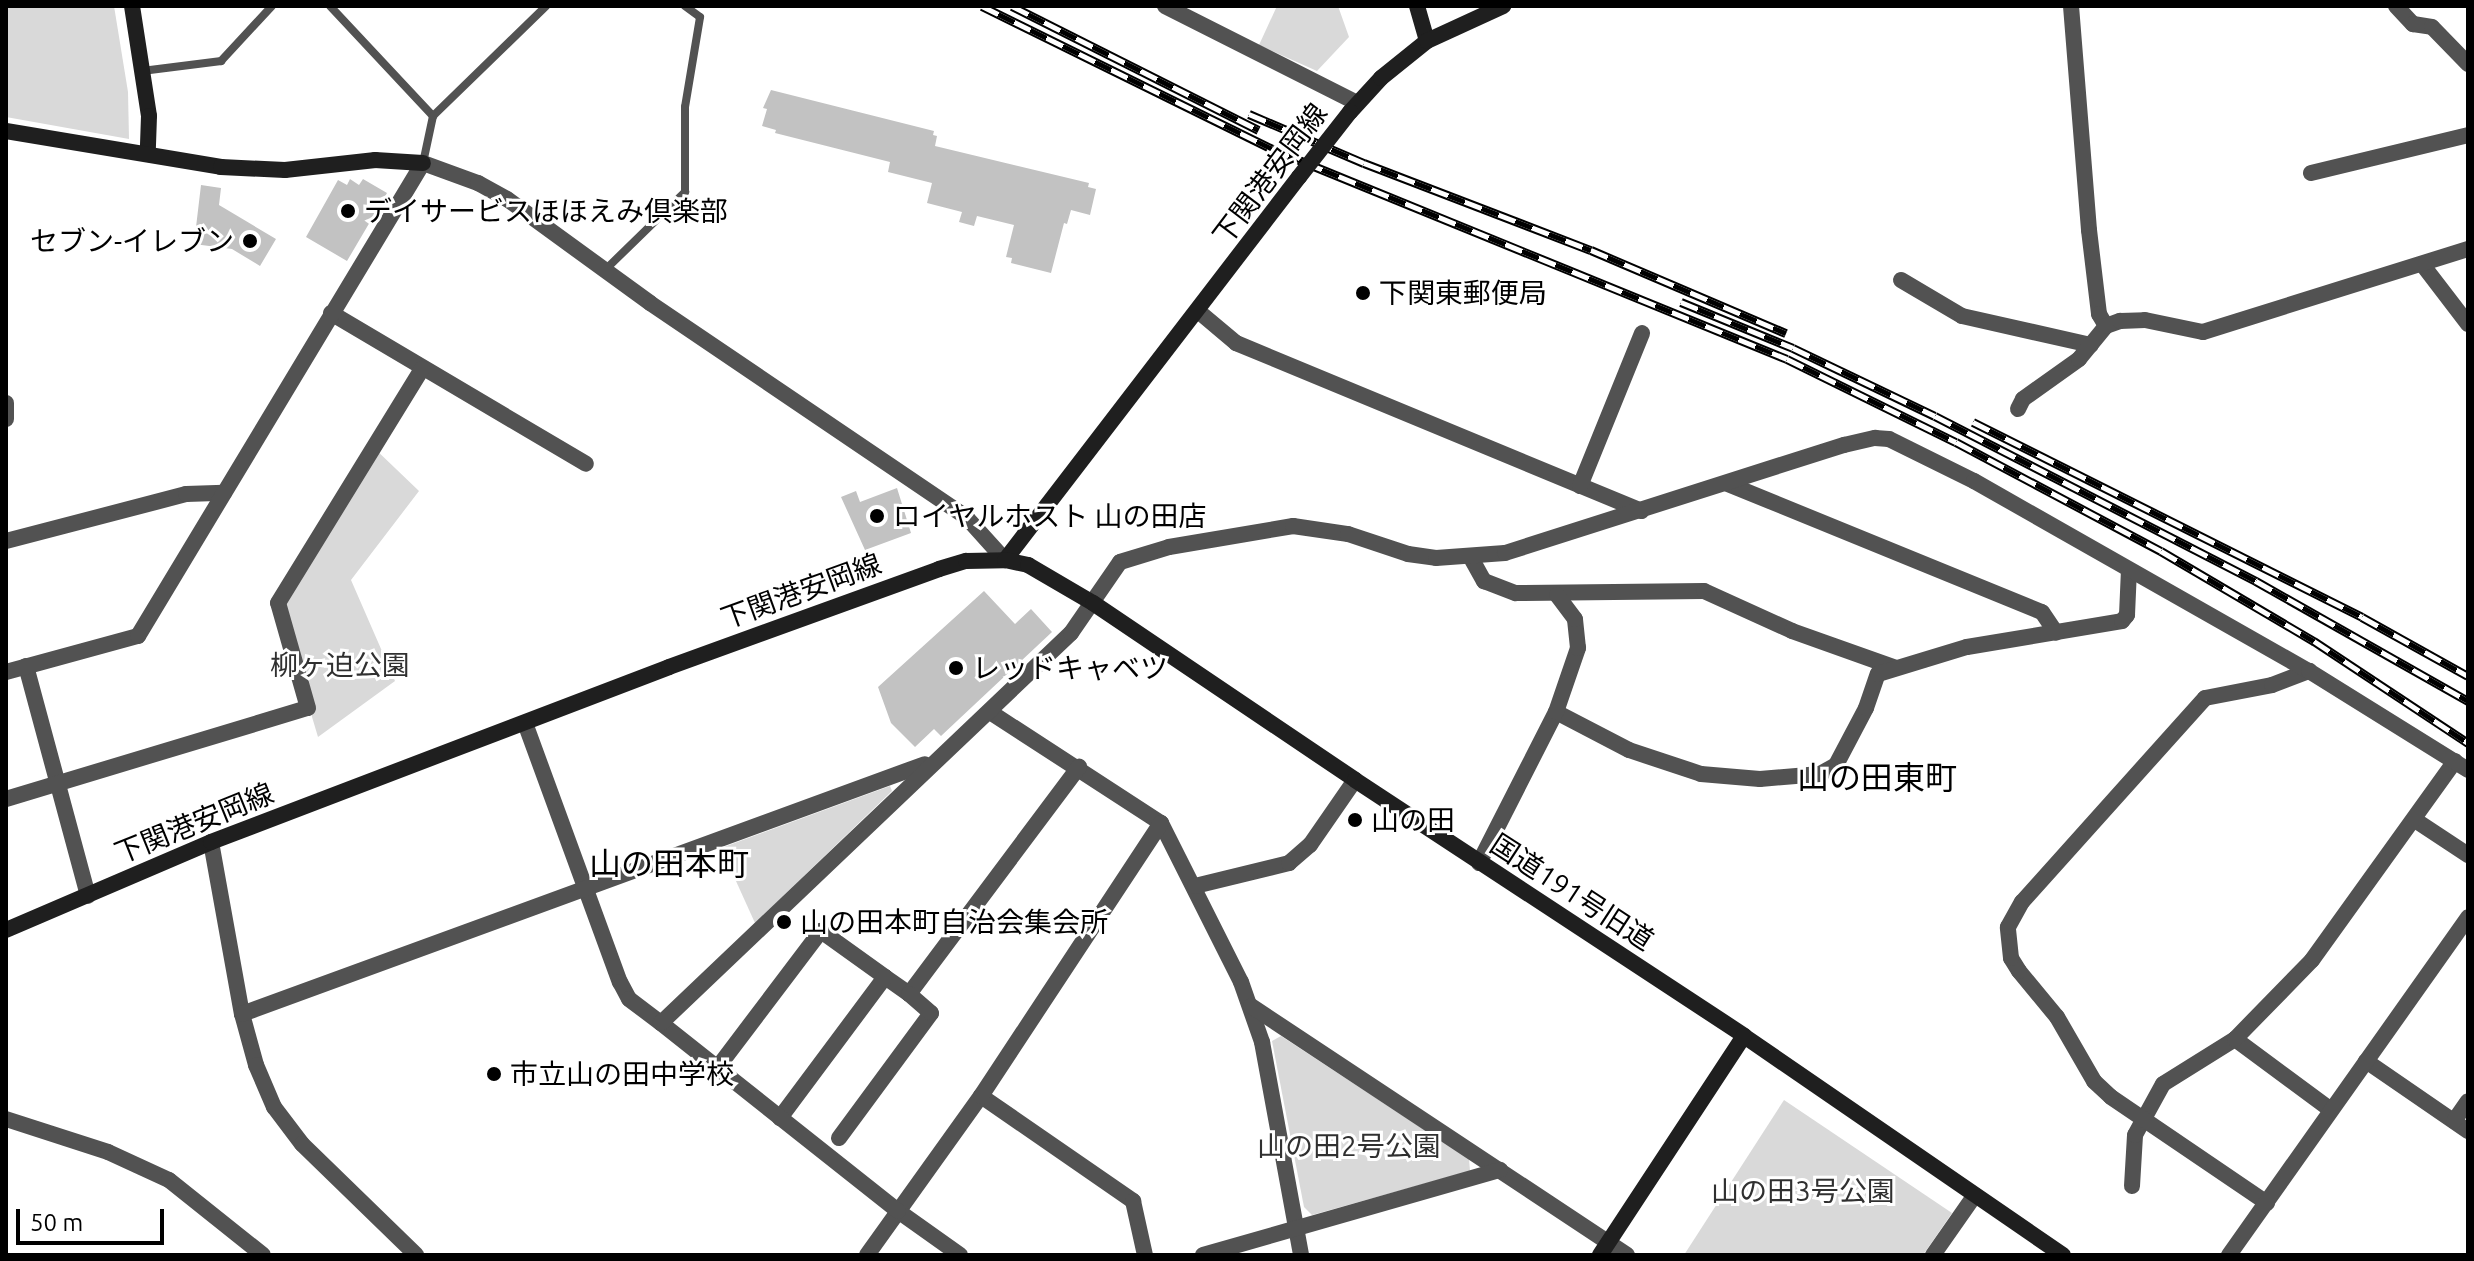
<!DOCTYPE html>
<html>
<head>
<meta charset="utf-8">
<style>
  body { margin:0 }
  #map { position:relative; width:2474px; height:1261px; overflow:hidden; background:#fff; font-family:Ubuntu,"Noto Sans JP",sans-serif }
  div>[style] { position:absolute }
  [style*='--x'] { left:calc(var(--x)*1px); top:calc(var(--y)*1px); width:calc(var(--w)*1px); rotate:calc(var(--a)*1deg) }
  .green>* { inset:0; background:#d9d9d9 }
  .building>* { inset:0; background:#c2c2c2 }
  .lane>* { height:8px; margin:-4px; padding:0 4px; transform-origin:4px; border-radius:4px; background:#525252 }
  .street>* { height:16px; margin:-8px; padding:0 8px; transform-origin:8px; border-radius:8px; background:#525252 }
  .secondary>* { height:16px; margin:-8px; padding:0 8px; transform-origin:8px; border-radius:8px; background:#1f1f1f }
  .rail>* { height:9px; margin-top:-4.5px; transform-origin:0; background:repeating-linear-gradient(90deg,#fff 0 18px,#000 0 36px); box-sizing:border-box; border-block:2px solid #000 }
  .secondary-bridge>* { height:16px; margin:-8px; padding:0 8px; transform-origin:8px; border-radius:8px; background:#1f1f1f }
  .dots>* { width:22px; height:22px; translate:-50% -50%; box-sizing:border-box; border:4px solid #fff; border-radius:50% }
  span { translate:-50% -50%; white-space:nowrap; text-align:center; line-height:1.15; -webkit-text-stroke:6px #fff; paint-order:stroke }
  .street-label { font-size:28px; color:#000 }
  .poi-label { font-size:28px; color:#000 }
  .left { translate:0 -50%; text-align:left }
  .right { translate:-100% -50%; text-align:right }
  .park-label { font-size:28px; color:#303030 }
  .quarter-label { font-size:32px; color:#000 }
  .frame { position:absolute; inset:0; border:8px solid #000; pointer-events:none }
  .scale { position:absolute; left:16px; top:1209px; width:148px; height:36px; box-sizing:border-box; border:4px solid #000; border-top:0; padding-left:10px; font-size:24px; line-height:28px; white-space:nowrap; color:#000; -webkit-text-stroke:6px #fff; paint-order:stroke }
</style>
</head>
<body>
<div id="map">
  <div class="green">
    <div style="clip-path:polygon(6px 6px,114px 6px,128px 92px,129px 139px,6px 117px)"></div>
    <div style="clip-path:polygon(1277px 6px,1338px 6px,1349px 37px,1317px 71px,1259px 45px)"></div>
    <div style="clip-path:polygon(372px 446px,419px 491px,351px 580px,395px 681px,318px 737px,278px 603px)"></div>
    <div style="clip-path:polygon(890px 786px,892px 791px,755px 923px,721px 848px)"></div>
    <div style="clip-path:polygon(1281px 1036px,1469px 1159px,1470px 1171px,1312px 1215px,1304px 1207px,1272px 1041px)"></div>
    <div style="clip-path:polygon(1784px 1100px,1952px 1213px,1923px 1255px,1684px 1255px)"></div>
  </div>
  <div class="building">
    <div style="clip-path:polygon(771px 90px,934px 131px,933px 135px,937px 136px,935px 146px,1089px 183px,1088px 187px,1096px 189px,1090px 215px,1071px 210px,1067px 224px,1064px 223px,1051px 273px,1011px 263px,1012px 258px,1006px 257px,1014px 225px,977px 216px,974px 226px,959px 222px,962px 212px,927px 203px,932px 183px,888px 172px,890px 162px,775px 133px,776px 130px,762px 126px,767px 109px,763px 108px)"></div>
    <div style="clip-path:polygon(350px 179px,359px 185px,363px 179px,387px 193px,347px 261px,306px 237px,338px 180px,347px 185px)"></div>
    <div style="clip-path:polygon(201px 185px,221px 188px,219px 205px,276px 239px,260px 266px,232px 249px,194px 244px)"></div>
    <div style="clip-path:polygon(897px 488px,911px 533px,865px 550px,841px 497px,856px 491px,860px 502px)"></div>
    <div style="clip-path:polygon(984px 591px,1015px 624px,1031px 609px,1052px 632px,941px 736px,934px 729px,915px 747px,891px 723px,878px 687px)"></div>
  </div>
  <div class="lane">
    <div style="--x:330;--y:6;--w:151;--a:46.9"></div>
    <div style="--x:142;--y:71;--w:80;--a:-7.2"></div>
    <div style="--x:221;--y:61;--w:75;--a:-47.2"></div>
    <div style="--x:423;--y:163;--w:48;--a:-78"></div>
    <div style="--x:433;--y:116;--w:158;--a:-44.2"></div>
    <div style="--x:605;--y:270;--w:112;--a:-44.3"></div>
    <div style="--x:685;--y:192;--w:85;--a:-90"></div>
    <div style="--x:685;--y:107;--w:91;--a:-80.5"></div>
    <div style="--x:700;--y:17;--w:19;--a:-144"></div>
  </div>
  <div class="street">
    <div style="--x:1165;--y:6;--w:215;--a:26.8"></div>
    <div style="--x:2071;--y:6;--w:225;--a:85.4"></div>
    <div style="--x:2089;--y:230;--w:85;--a:83.2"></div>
    <div style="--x:2099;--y:314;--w:14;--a:60"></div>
    <div style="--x:2396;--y:6;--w:25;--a:47"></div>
    <div style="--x:2413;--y:24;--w:19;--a:9"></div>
    <div style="--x:2432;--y:27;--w:52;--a:45.8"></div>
    <div style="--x:2311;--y:173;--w:162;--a:-13.6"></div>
    <div style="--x:2422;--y:264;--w:76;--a:52.5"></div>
    <div style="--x:1901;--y:280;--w:71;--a:30.5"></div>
    <div style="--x:1962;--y:316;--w:132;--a:12.7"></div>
    <div style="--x:1198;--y:311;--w:50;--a:40.1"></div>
    <div style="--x:1236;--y:343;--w:439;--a:22.5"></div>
    <div style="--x:331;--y:313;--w:296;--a:30.6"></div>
    <div style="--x:6;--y:403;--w:16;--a:90"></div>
    <div style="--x:2018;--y:409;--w:11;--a:-63"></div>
    <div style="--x:2023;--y:399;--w:69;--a:-35.5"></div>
    <div style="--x:2079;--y:359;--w:43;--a:-50.7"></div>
    <div style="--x:2106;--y:326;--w:15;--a:-20"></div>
    <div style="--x:2120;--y:321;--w:25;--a:-2"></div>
    <div style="--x:2145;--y:320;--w:59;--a:11.7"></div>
    <div style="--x:2203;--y:332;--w:278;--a:-17.4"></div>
    <div style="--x:1728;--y:484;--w:339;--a:22.2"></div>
    <div style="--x:2042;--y:612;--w:25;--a:56"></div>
    <div style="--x:1580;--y:486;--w:165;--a:-67.9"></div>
    <div style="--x:6;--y:541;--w:186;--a:-14.6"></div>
    <div style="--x:186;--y:494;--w:38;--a:-2"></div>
    <div style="--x:1470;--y:556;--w:29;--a:61"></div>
    <div style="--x:1484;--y:581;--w:34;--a:21"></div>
    <div style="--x:1516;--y:593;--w:188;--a:-0.6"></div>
    <div style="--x:1704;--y:591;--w:97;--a:24.4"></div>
    <div style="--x:1792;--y:631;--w:110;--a:19.6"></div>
    <div style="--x:26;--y:666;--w:238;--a:74.9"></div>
    <div style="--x:6;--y:672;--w:137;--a:-15.3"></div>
    <div style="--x:138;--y:636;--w:552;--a:-58.93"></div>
    <div style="--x:423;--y:163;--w:59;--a:20"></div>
    <div style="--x:478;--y:183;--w:33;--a:29"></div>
    <div style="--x:507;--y:199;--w:177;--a:36"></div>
    <div style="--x:650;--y:303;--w:383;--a:34.1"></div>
    <div style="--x:967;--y:518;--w:57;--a:47.9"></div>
    <div style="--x:990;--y:712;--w:204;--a:33"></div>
    <div style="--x:1161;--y:823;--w:178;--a:63.3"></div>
    <div style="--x:1241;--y:982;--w:64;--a:70.7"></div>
    <div style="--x:1262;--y:1042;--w:217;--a:79.6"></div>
    <div style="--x:1556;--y:712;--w:82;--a:27.5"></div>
    <div style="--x:1629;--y:750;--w:76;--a:18.4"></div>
    <div style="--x:1701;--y:774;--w:59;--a:4.8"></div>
    <div style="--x:1760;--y:779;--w:60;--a:-4.8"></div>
    <div style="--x:1820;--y:774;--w:18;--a:-29"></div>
    <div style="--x:1836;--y:765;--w:64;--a:-62.2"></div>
    <div style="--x:1866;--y:708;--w:36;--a:-71"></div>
    <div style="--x:1878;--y:674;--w:93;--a:-16.9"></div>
    <div style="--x:1967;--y:647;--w:157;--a:-9.5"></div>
    <div style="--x:2122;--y:621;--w:8;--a:-50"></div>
    <div style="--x:2127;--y:615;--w:45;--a:-87.5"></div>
    <div style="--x:525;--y:723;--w:276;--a:69.9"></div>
    <div style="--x:620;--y:982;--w:19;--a:62"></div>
    <div style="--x:629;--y:999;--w:40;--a:37"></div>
    <div style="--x:6;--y:799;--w:315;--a:-16.8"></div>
    <div style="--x:308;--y:708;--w:109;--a:-105.9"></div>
    <div style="--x:278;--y:603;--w:275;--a:-58.4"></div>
    <div style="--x:2415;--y:820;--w:64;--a:33.4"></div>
    <div style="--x:211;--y:842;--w:175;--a:79.8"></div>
    <div style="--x:242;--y:1014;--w:53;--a:74.6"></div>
    <div style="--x:256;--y:1065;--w:46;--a:66.8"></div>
    <div style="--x:274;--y:1107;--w:46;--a:52.9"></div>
    <div style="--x:302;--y:1144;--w:159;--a:44.2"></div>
    <div style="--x:1479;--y:863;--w:169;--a:-63"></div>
    <div style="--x:1556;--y:712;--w:68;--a:-71"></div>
    <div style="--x:1578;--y:648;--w:29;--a:-96"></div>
    <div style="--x:1575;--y:619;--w:30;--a:-127"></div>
    <div style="--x:1195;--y:886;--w:97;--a:-13.7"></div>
    <div style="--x:1289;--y:863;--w:28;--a:-41"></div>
    <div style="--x:1310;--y:845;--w:79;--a:-55.3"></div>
    <div style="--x:885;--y:977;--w:29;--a:35"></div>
    <div style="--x:909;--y:994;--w:284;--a:-53.2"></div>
    <div style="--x:1251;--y:1006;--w:451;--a:33.5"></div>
    <div style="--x:242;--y:1014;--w:727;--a:-20.1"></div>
    <div style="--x:2235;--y:1039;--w:119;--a:36.5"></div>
    <div style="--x:2366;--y:1061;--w:124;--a:34.5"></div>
    <div style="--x:718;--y:1067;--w:171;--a:-52.9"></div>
    <div style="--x:821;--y:931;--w:79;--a:35.7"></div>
    <div style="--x:885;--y:977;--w:176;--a:126.7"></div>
    <div style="--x:981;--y:1096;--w:185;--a:34.6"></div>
    <div style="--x:1133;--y:1201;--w:55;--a:77.5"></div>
    <div style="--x:6;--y:1119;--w:107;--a:17.9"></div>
    <div style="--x:108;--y:1152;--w:67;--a:24.7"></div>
    <div style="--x:169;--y:1180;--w:120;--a:38.6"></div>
    <div style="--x:2454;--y:1121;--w:24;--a:-55"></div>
    <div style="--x:839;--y:1138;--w:155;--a:-53.6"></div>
    <div style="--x:931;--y:1013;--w:29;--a:-139"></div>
    <div style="--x:2132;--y:1186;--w:51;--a:-86.6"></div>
    <div style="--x:2135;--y:1135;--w:58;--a:-61.2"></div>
    <div style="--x:2163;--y:1084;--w:85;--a:-32"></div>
    <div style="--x:2235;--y:1039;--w:110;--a:-45.7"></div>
    <div style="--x:2312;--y:960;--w:245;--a:-54.3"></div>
    <div style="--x:2267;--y:1203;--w:189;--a:-145.8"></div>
    <div style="--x:2111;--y:1097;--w:23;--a:-137"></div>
    <div style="--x:2094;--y:1081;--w:74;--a:-120"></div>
    <div style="--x:2057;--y:1017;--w:60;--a:-129.6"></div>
    <div style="--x:2019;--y:971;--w:15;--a:-122"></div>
    <div style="--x:2011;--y:958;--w:31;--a:-96"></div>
    <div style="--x:2008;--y:927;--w:29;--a:-61"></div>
    <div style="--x:2022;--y:902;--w:274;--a:-48.1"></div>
    <div style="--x:2205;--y:698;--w:68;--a:-11"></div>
    <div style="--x:2272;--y:685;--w:40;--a:-21"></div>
    <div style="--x:867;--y:1255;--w:196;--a:-54.4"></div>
    <div style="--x:981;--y:1096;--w:327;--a:-56.6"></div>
    <div style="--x:960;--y:1255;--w:76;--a:-144.6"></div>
    <div style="--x:898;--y:1211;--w:303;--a:-141.6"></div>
    <div style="--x:661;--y:1023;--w:566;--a:-43.57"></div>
    <div style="--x:1071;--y:633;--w:86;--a:-55.4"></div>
    <div style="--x:1120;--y:562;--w:51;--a:-17"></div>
    <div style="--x:1169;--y:547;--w:126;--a:-9.6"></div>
    <div style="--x:1293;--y:526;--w:56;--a:8.3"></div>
    <div style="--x:1348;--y:534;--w:63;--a:18.4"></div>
    <div style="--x:1408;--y:554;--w:28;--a:8"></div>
    <div style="--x:1436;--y:558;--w:69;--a:-4.1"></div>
    <div style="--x:1505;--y:553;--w:356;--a:-17.7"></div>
    <div style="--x:1844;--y:445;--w:32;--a:-13"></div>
    <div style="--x:1875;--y:438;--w:14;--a:4"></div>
    <div style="--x:1889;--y:439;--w:95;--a:26.3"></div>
    <div style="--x:1974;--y:481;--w:385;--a:29.6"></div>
    <div style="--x:2309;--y:671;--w:187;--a:31.9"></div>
    <div style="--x:1203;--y:1255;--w:309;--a:-16"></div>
    <div style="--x:1933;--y:1255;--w:73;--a:-55"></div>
    <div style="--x:2229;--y:1255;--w:414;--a:-54.7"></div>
  </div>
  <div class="secondary">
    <div style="--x:132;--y:6;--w:111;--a:81.2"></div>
    <div style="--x:149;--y:116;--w:38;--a:92"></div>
    <div style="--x:1417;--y:6;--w:36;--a:74"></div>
    <div style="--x:1350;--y:112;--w:46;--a:-47.6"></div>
    <div style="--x:1381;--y:78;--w:59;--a:-38.8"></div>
    <div style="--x:1427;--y:41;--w:84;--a:-24.7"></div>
    <div style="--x:6;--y:131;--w:218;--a:9.5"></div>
    <div style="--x:221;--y:167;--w:64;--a:2.7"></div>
    <div style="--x:285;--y:170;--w:91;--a:-6.3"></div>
    <div style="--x:375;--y:160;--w:48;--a:3.6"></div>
    <div style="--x:1005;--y:560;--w:483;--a:-52.5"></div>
    <div style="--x:6;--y:930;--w:223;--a:-23.2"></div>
    <div style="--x:211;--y:842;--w:490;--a:-20.9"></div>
    <div style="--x:669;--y:667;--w:287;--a:-19.9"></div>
    <div style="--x:939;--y:569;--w:28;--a:-17"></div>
    <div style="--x:966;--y:561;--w:39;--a:-1"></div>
    <div style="--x:1005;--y:560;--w:24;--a:12"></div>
    <div style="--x:1028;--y:565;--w:75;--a:30.3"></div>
    <div style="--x:1093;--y:603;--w:316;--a:34"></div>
    <div style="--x:1355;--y:780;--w:466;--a:33.3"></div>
    <div style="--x:1744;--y:1036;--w:387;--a:34.5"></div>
    <div style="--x:1600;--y:1255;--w:262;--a:-56.7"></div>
  </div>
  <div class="rail">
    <div style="--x:982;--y:6;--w:323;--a:26.2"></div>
    <div style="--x:1272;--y:149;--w:556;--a:22.18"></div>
    <div style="--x:1787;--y:359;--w:188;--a:26.2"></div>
    <div style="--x:1956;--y:442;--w:232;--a:28"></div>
    <div style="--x:2161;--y:551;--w:178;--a:30.5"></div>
    <div style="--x:2314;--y:641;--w:185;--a:33.5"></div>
    <div style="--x:1012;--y:6;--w:276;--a:26.7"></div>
    <div style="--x:1249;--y:114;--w:125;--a:23.1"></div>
    <div style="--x:1364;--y:163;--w:243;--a:21"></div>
    <div style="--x:1591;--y:250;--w:212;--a:23.1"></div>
    <div style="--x:1681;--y:302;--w:121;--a:22.3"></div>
    <div style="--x:1793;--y:348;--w:157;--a:25.6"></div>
    <div style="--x:1935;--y:416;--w:361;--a:27.2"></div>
    <div style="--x:2256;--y:581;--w:244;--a:29.5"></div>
    <div style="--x:1973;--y:422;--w:435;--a:26.6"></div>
    <div style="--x:2362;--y:617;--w:121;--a:29.1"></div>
  </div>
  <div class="secondary-bridge">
    <div style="--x:1299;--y:177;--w:83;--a:-51.9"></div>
  </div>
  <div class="dots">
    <div style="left:348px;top:211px;background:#000"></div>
    <div style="left:250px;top:241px;background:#000"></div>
    <div style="left:1363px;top:293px;background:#000"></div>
    <div style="left:877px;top:516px;background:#000"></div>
    <div style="left:956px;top:668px;background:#000"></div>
    <div style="left:1355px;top:820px;background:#000"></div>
    <div style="left:784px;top:922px;background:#000"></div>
    <div style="left:494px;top:1074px;background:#000"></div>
  </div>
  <div class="street-label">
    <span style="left:1270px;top:174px;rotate:-53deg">下関港安岡線</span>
    <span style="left:801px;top:591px;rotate:-20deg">下関港安岡線</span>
    <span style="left:194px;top:823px;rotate:-22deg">下関港安岡線</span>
    <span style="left:1572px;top:892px;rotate:33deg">国道191号旧道</span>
  </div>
  <div class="poi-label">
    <span class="left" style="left:364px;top:211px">デイサービスほほえみ倶楽部</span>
    <span class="right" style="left:234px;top:241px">セブン-イレブン</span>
    <span class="left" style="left:1379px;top:293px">下関東郵便局</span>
    <span class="left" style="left:893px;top:516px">ロイヤルホスト 山の田店</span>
    <span class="left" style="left:972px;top:668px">レッドキャベツ</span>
    <span class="left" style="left:1371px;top:820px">山の田</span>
    <span class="left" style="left:800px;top:922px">山の田本町自治会集会所</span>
    <span class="left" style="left:510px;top:1074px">市立山の田中学校</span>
  </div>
  <div class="park-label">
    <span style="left:340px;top:665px">柳ヶ迫公園</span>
    <span style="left:1349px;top:1146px">山の田2号公園</span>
    <span style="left:1803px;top:1191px">山の田3号公園</span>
  </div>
  <div class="quarter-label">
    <span style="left:1877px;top:777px">山の田東町</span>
    <span style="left:669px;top:863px">山の田本町</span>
  </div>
  <div class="frame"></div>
  <div class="scale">50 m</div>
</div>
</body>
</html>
